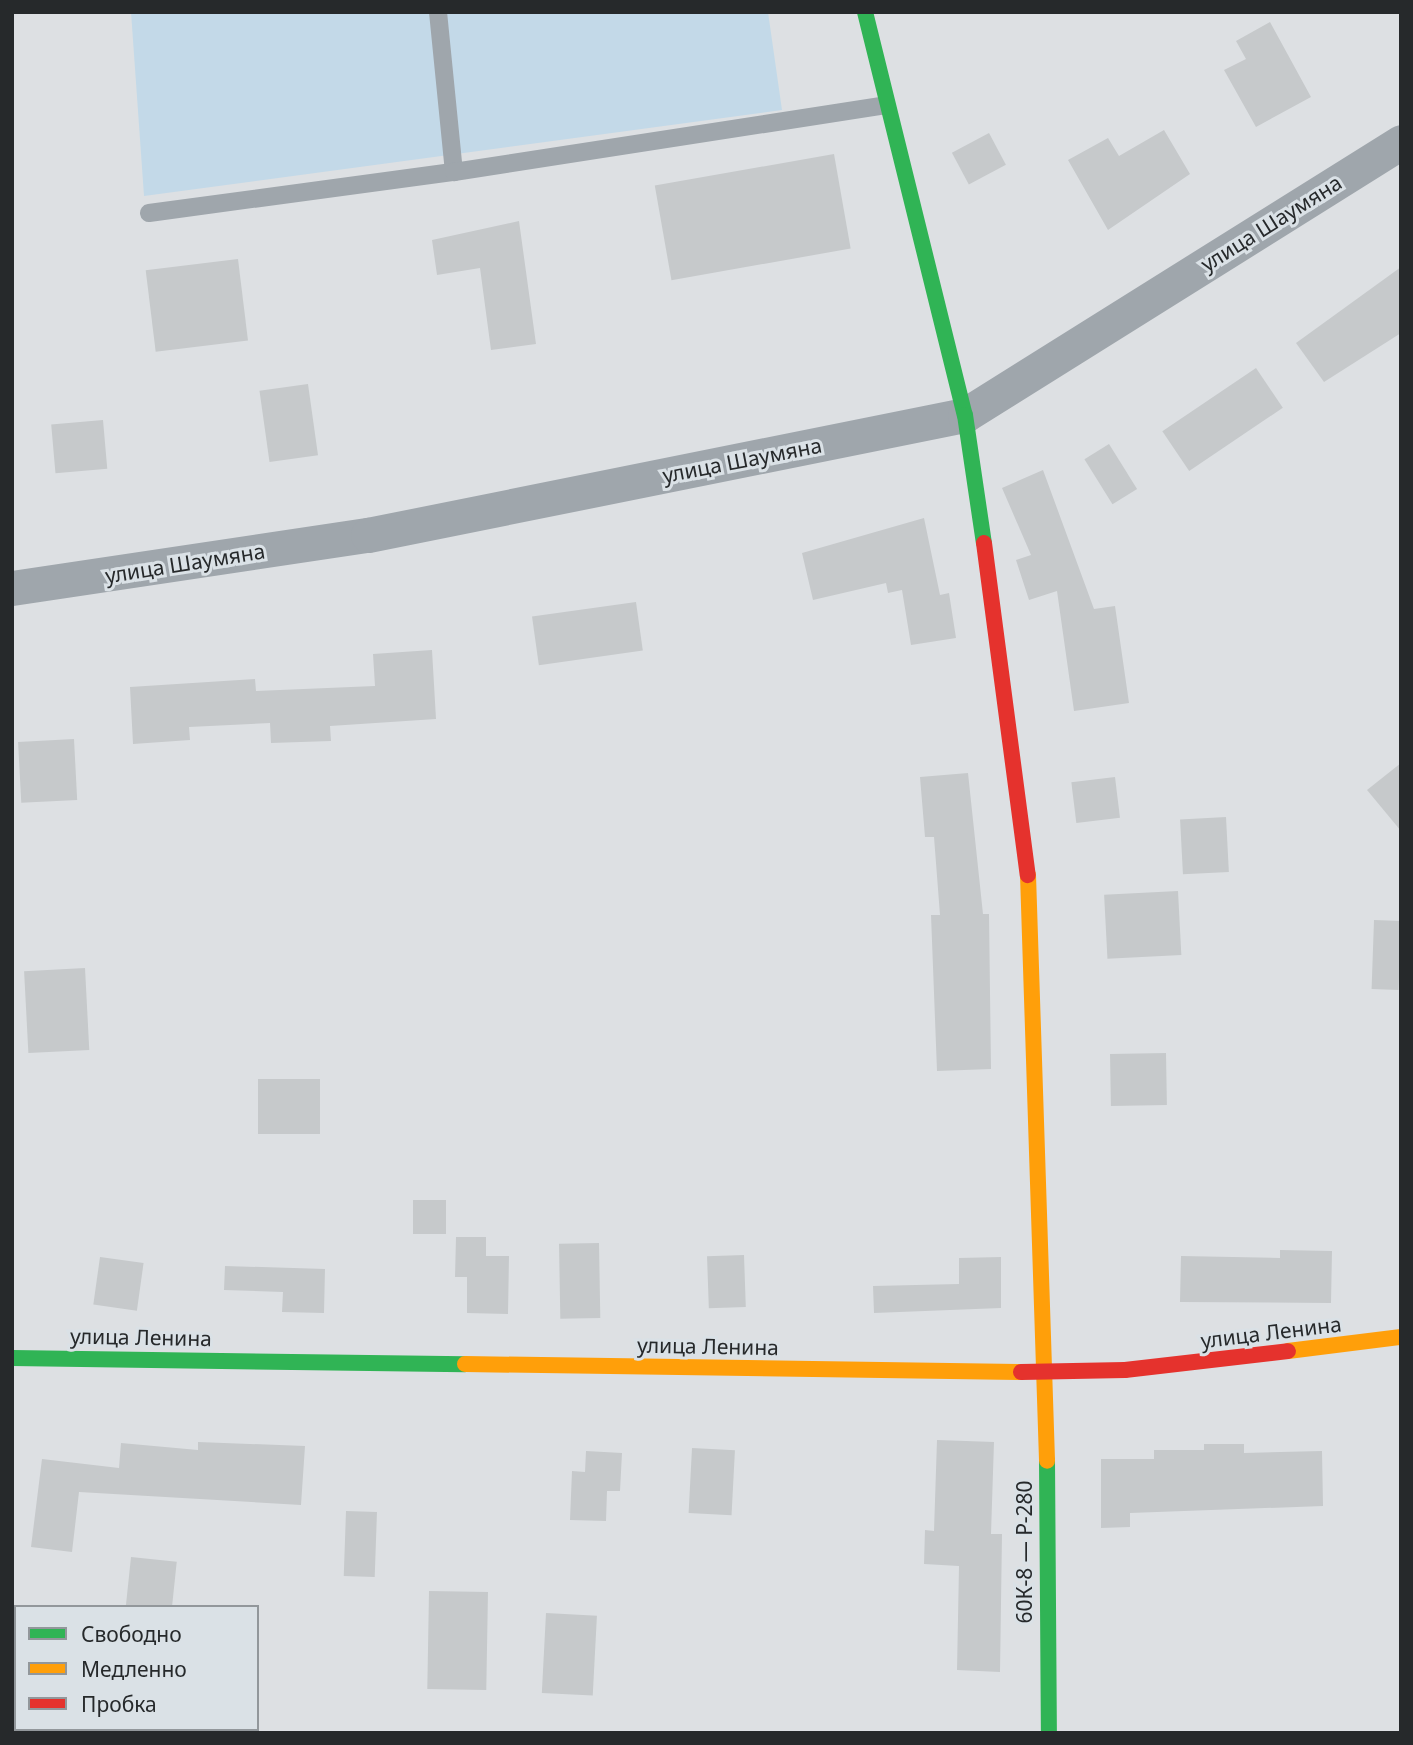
<!DOCTYPE html>
<html>
<head>
<meta charset="utf-8">
<style>
  body { margin:0 }
  #map { position:relative; width:1413px; height:1745px; overflow:hidden; background:#dde0e3; font-family:"Noto Sans",sans-serif }
  div>[style] { position:absolute }
  [style*='--x'] { left:calc(var(--x)*1px); top:calc(var(--y)*1px); width:calc(var(--w)*1px); rotate:calc(var(--a)*1deg) }
  .green>* { inset:0; background:#c3d9e8 }
  .building>* { inset:0; background:#c6c9cb; transform-origin:0 0 }
  .lane>* { height:18px; margin:-9px; padding:0 9px; transform-origin:9px; border-radius:9px; background:#9fa6ac }
  .street>* { height:35px; margin:-17.5px; padding:0 17.5px; transform-origin:17.5px; border-radius:17.5px; background:#9fa6ac }
  .fast>* { height:16px; margin:-8px; padding:0 8px; transform-origin:8px; border-radius:8px; background:#30b455 }
  .slow>* { height:16px; margin:-8px; padding:0 8px; transform-origin:8px; border-radius:8px; background:#ff9f0a }
  .jam>* { height:16px; margin:-8px; padding:0 8px; transform-origin:8px; border-radius:8px; background:#e5322d }
  span { translate:-50% -50%; white-space:nowrap; text-align:center; line-height:1.15; -webkit-text-stroke:6px #dae1e6; paint-order:stroke }
  .street-label { font-size:21px; color:#26292b }
  .frame { position:absolute; inset:0; border:14px solid #26292b; pointer-events:none }
  .legend { position:absolute; left:14px; top:1605px; width:245px; height:126px; box-sizing:border-box; background:#dae1e6; border:2px solid #92979b; margin:0; padding:9px 12px; list-style:none; font-size:21px; color:#26292b }
  .legend li { display:flex; align-items:center; gap:14px; height:35px }
  .legend b { width:35px; border:2px solid #92979b }
</style>
</head>
<body>
<div id="map">
  <div class="green">
    <div style="clip-path:polygon(131px 12px,768px 12px,782px 110px,144px 196px)"></div>
  </div>
  <div class="building">
    <div style="clip-path:polygon(1270px 22px,1311px 97px,1256px 127px,1224px 70px,1246px 59px,1236px 41px)"></div>
    <div style="clip-path:polygon(1164px 130px,1190px 174px,1108px 230px,1068px 160px,1108px 138px,1119px 156px)"></div>
    <div style="left:989px;top:133px;width:36px;height:42px;rotate:62deg"></div>
    <div style="left:834px;top:154px;width:96px;height:182px;rotate:80deg"></div>
    <div style="clip-path:polygon(519px 221px,536px 344px,491px 350px,480px 268px,437px 275px,432px 240px)"></div>
    <div style="left:238px;top:259px;width:82px;height:93px;rotate:83deg"></div>
    <div style="clip-path:polygon(1401px 267px,1401px 333px,1324px 382px,1296px 343px)"></div>
    <div style="left:1256px;top:368px;width:48px;height:113px;rotate:56deg"></div>
    <div style="left:308px;top:384px;width:72px;height:49px;rotate:82deg"></div>
    <div style="left:103px;top:420px;width:49px;height:52px;rotate:85deg"></div>
    <div style="left:1109px;top:444px;width:53px;height:29px;rotate:58deg"></div>
    <div style="clip-path:polygon(1043px 470px,1094px 609px,1115px 606px,1129px 703px,1074px 711px,1057px 591px,1029px 600px,1016px 560px,1031px 555px,1002px 488px)"></div>
    <div style="clip-path:polygon(924px 518px,940px 595px,949px 593px,956px 638px,911px 645px,902px 590px,888px 593px,886px 583px,813px 600px,802px 553px)"></div>
    <div style="left:636px;top:602px;width:49px;height:105px;rotate:82deg"></div>
    <div style="clip-path:polygon(432px 650px,436px 719px,330px 726px,331px 741px,271px 743px,270px 723px,189px 727px,190px 740px,133px 744px,130px 687px,255px 679px,256px 691px,375px 686px,373px 654px)"></div>
    <div style="left:74px;top:739px;width:61px;height:56px;rotate:87deg"></div>
    <div style="clip-path:polygon(1401px 763px,1401px 831px,1367px 790px)"></div>
    <div style="clip-path:polygon(968px 773px,983px 914px,989px 914px,991px 1069px,937px 1071px,931px 915px,940px 915px,934px 837px,925px 837px,920px 777px)"></div>
    <div style="left:1115px;top:777px;width:41px;height:44px;rotate:83deg"></div>
    <div style="left:1226px;top:817px;width:55px;height:46px;rotate:87deg"></div>
    <div style="left:1178px;top:891px;width:64px;height:74px;rotate:87deg"></div>
    <div style="left:1374px;top:920px;width:27px;height:69px;rotate:2deg"></div>
    <div style="left:85px;top:968px;width:82px;height:61px;rotate:87deg"></div>
    <div style="left:1166px;top:1053px;width:52px;height:56px;rotate:89deg"></div>
    <div style="left:320px;top:1079px;width:55px;height:62px;rotate:90deg"></div>
    <div style="left:413px;top:1200px;width:33px;height:34px"></div>
    <div style="clip-path:polygon(456px 1237px,486px 1237px,486px 1256px,509px 1256px,508px 1314px,467px 1313px,467px 1277px,455px 1277px)"></div>
    <div style="left:599px;top:1243px;width:75px;height:40px;rotate:89deg"></div>
    <div style="clip-path:polygon(1280px 1250px,1332px 1251px,1331px 1303px,1180px 1302px,1181px 1256px,1280px 1258px)"></div>
    <div style="left:744px;top:1255px;width:52px;height:37px;rotate:88deg"></div>
    <div style="left:100px;top:1257px;width:44px;height:48px;rotate:8deg"></div>
    <div style="clip-path:polygon(1001px 1257px,1001px 1308px,874px 1313px,873px 1286px,959px 1284px,959px 1258px)"></div>
    <div style="clip-path:polygon(225px 1266px,325px 1269px,324px 1313px,282px 1312px,283px 1292px,224px 1290px)"></div>
    <div style="clip-path:polygon(937px 1440px,994px 1442px,991px 1534px,1002px 1534px,1000px 1672px,957px 1670px,959px 1566px,924px 1564px,925px 1530px,934px 1531px)"></div>
    <div style="clip-path:polygon(198px 1442px,305px 1446px,301px 1505px,79px 1492px,72px 1552px,31px 1547px,42px 1459px,119px 1468px,121px 1443px,198px 1450px)"></div>
    <div style="clip-path:polygon(1204px 1444px,1244px 1444px,1244px 1453px,1322px 1451px,1323px 1506px,1130px 1513px,1130px 1527px,1101px 1528px,1101px 1459px,1154px 1459px,1154px 1450px,1204px 1450px)"></div>
    <div style="left:692px;top:1448px;width:43px;height:65px;rotate:3deg"></div>
    <div style="clip-path:polygon(586px 1451px,622px 1453px,620px 1491px,607px 1491px,606px 1521px,570px 1520px,572px 1471px,585px 1472px)"></div>
    <div style="left:346px;top:1511px;width:31px;height:65px;rotate:2deg"></div>
    <div style="left:131px;top:1557px;width:46px;height:50px;rotate:6deg"></div>
    <div style="left:429px;top:1591px;width:59px;height:98px;rotate:1deg"></div>
    <div style="left:546px;top:1613px;width:51px;height:80px;rotate:3deg"></div>
  </div>
  <div class="lane">
    <div style="--x:438;--y:12;--w:161;--a:84.3"></div>
    <div style="--x:149;--y:213;--w:308;--a:-7.7"></div>
    <div style="--x:454;--y:172;--w:437;--a:-8.8"></div>
  </div>
  <div class="street">
    <div style="--x:12;--y:588;--w:360;--a:-8.5"></div>
    <div style="--x:368;--y:535;--w:609;--a:-11.37"></div>
    <div style="--x:965;--y:415;--w:514;--a:-32.05"></div>
  </div>
  <div class="fast">
    <div style="--x:865;--y:12;--w:415;--a:76.1"></div>
    <div style="--x:965;--y:415;--w:129;--a:81.6"></div>
    <div style="--x:12;--y:1358;--w:453;--a:0.8"></div>
    <div style="--x:1047;--y:1461;--w:272;--a:89.6"></div>
  </div>
  <div class="slow">
    <div style="--x:1028;--y:875;--w:586;--a:88.14"></div>
    <div style="--x:1288;--y:1351;--w:114;--a:-7.1"></div>
    <div style="--x:465;--y:1364;--w:556;--a:0.82"></div>
  </div>
  <div class="jam">
    <div style="--x:984;--y:543;--w:335;--a:82.5"></div>
    <div style="--x:1021;--y:1372;--w:104;--a:-1.1"></div>
    <div style="--x:1125;--y:1370;--w:164;--a:-6.6"></div>
  </div>
  <div class="street-label">
    <span style="left:1271px;top:223px;rotate:-32deg">улица Шаумяна</span>
    <span style="left:742px;top:460px;rotate:-11deg">улица Шаумяна</span>
    <span style="left:185px;top:563px;rotate:-9deg">улица Шаумяна</span>
    <span style="left:1271px;top:1332px;rotate:-7deg">улица Ленина</span>
    <span style="left:141px;top:1337px;rotate:1deg">улица Ленина</span>
    <span style="left:708px;top:1346px;rotate:1deg">улица Ленина</span>
    <span style="left:1024px;top:1552px;rotate:-90deg">60К-8 — Р-280</span>
  </div>
  <div class="frame"></div>
  <ul class="legend">
  <li><b style="height:9px;background:#30b455"></b>Свободно</li>
  <li><b style="height:9px;background:#ff9f0a"></b>Медленно</li>
  <li><b style="height:9px;background:#e5322d"></b>Пробка</li>
  </ul>
</div>
</body>
</html>
